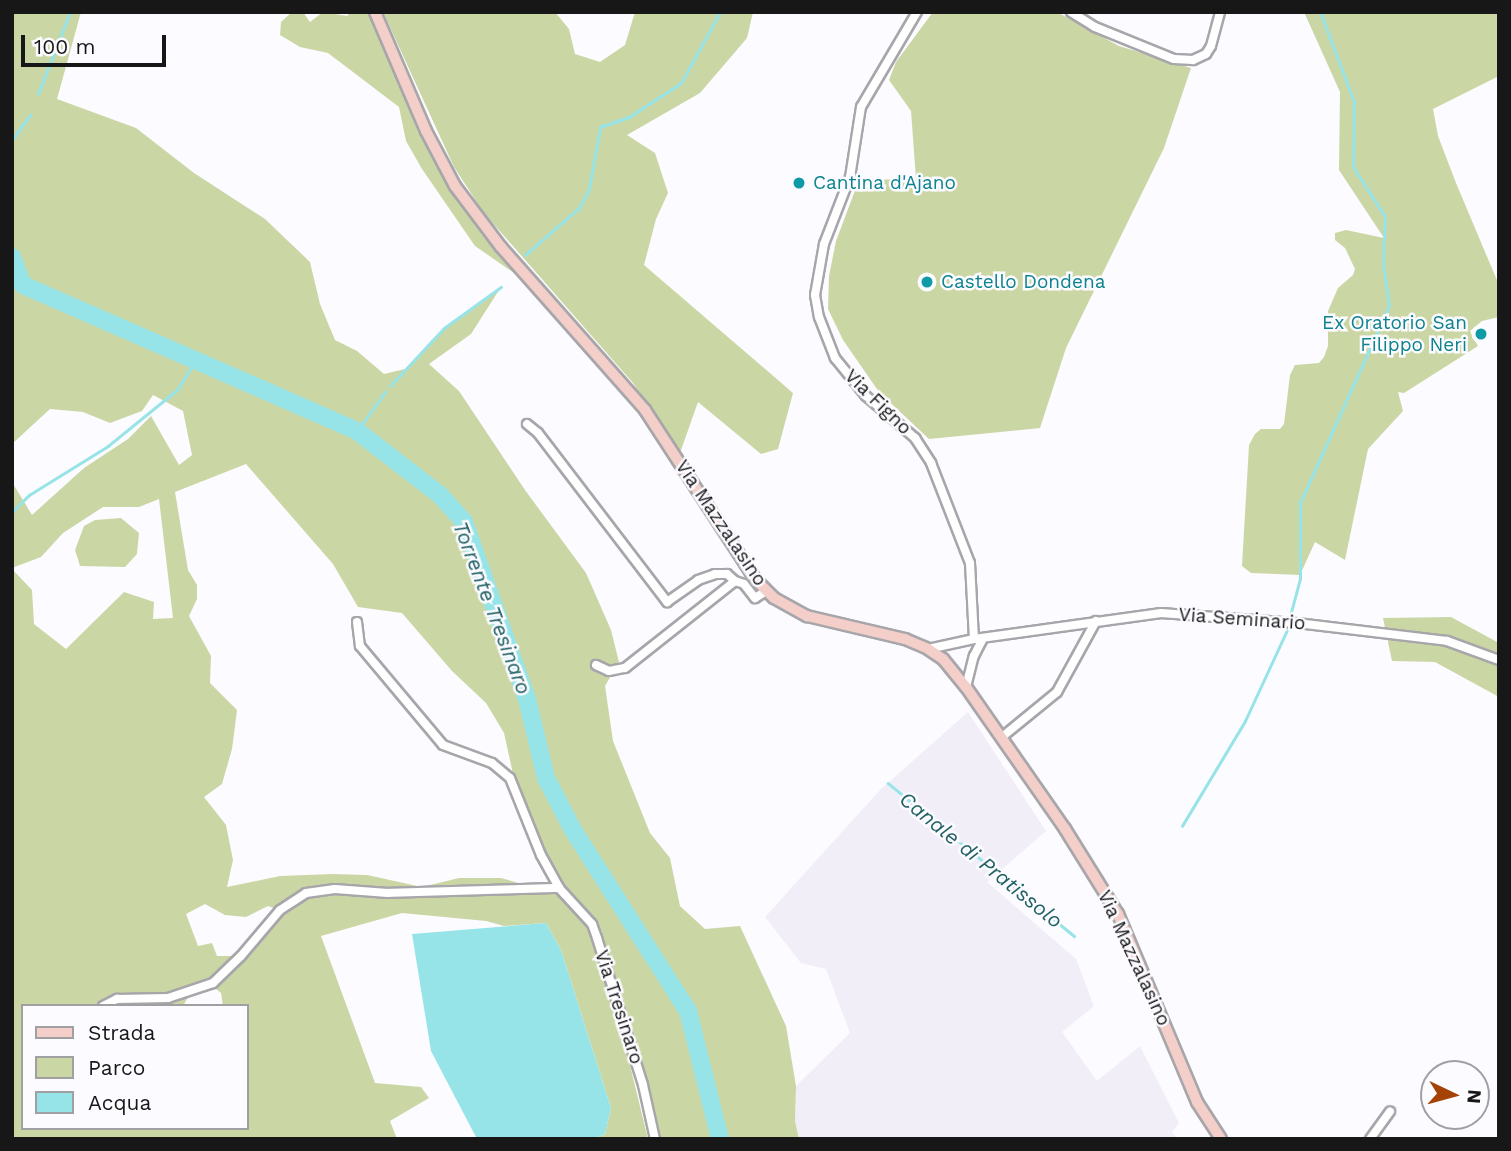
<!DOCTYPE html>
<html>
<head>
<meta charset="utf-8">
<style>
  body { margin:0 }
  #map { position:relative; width:1511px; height:1151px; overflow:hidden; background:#fcfbff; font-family:"Work Sans",sans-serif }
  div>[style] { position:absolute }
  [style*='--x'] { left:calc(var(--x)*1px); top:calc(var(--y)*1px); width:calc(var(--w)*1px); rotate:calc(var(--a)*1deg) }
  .built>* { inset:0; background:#f1eef8 }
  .green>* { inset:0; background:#cbd6a5 }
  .water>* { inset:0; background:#97e4e8 }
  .stream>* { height:2.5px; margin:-1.25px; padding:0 1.25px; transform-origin:1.25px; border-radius:1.25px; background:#97e4e8 }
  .river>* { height:18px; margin:-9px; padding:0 9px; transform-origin:9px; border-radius:9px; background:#97e4e8 }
  .roads { filter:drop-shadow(2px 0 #a7a6aa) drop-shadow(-2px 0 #a7a6aa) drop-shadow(0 2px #a7a6aa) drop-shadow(0 -2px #a7a6aa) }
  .minor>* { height:8px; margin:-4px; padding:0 4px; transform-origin:4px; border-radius:4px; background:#fff }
  .secondary>* { height:10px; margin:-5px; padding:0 5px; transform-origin:5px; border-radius:5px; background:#f4cec8 }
  .dots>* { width:19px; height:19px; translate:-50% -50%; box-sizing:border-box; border:4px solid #fcfbff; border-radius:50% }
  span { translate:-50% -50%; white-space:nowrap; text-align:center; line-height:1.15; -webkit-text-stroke:5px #fcfbff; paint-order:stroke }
  .culture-label { font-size:19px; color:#0d838f }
  .left { translate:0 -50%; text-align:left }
  .right { translate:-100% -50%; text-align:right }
  .street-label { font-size:19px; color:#171718 }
  .water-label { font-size:21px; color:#216164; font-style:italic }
  .frame { position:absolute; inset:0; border:14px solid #171718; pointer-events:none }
  .legend { position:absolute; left:21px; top:1004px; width:228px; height:126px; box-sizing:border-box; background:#fcfbff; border:2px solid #a0a0a3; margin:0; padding:9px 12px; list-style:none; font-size:21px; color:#171718 }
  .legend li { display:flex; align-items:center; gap:14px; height:35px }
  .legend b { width:35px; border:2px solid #a0a0a3 }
  .north { position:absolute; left:1420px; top:1060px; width:70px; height:70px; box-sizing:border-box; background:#fcfbff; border:2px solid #a0a0a3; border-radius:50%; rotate:95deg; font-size:19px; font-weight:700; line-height:28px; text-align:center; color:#171718 }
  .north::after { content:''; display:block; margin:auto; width:24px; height:32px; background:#a54306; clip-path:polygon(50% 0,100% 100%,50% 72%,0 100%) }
  .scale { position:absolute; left:21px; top:35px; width:145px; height:32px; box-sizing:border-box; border:4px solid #171718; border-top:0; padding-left:9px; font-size:21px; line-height:24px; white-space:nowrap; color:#171718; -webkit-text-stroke:5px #fcfbff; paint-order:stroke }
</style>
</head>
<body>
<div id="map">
  <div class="built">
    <div style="clip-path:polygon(968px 712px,1046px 831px,987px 882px,1076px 959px,1094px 1006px,1062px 1032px,1097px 1081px,1140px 1046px,1179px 1123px,1172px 1132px,1178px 1139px,799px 1139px,795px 1121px,796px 1086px,850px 1033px,826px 969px,801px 963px,765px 917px,880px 790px)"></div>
  </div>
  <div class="green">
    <div style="clip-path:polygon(evenodd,12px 12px,81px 12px,57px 99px,136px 128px,194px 173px,265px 219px,310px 262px,320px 304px,335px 340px,357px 351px,384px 374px,405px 369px,444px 328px,501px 287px,471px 334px,429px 364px,459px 391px,525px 490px,586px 573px,611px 630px,619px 662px,605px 686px,613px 741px,650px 833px,670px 858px,680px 906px,705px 929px,740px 926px,786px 1026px,796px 1086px,795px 1121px,799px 1139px,659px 1139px,648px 1087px,601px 930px,591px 914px,560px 881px,515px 783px,504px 733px,486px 703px,452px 671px,402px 613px,358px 607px,333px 564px,246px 464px,175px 492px,188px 570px,197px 585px,197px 599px,189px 616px,211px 656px,210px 683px,237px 710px,232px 749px,222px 784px,204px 797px,226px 825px,233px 860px,227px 887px,280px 876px,332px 874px,367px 875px,422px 887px,459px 878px,501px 878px,556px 894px,582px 919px,593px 941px,626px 1049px,648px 1139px,594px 1139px,605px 1134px,611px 1108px,561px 950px,546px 923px,504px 926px,486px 921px,402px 913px,321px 936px,375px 1083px,421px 1087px,429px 1098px,390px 1121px,397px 1139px,12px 1139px,12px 569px,32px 590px,34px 624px,66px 649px,124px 592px,154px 602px,153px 619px,173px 618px,159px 499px,139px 507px,103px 507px,63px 533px,41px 557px,12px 568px,12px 482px,32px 515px,84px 468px,128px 439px,151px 416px,179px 465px,192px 455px,183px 411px,153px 395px,142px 411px,110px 423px,83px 412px,50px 409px,12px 444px,12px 12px,205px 904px,225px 915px,246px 917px,268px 906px,279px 910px,241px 956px,217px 956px,212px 943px,198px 946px,186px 914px,205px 904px,12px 12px,216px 989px,221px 993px,223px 1006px,247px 1006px,247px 1128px,23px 1128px,23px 1006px,183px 1006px,188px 997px,216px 989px)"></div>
    <div style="clip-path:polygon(292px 12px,303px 12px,310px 22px,323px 12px,347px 16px,351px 12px,370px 12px,450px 187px,517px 275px,475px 246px,422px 169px,406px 141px,399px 107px,328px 53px,300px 47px,280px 35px,281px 22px)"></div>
    <div style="clip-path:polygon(383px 12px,555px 12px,569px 29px,575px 54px,600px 62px,625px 45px,635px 12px,753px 12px,747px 38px,700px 93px,627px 135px,655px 153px,668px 193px,656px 219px,644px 265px,793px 393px,778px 449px,761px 454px,698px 402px,680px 453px,633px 383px,484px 213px,454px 167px)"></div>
    <div style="clip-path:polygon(933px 12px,1057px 12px,1119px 46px,1191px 68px,1164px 148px,1066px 348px,1040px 428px,929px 439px,879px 392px,843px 340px,828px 309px,829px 276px,836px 241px,859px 180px,916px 179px,911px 111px,889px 80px,896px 62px)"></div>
    <div style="clip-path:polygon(1304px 12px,1499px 12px,1499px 76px,1433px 109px,1438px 136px,1456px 183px,1499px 285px,1499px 317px,1482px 321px,1470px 331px,1478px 346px,1404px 393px,1398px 392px,1403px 411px,1368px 449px,1345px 560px,1315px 542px,1300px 575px,1251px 573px,1242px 566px,1249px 445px,1255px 434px,1261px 429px,1280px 429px,1284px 424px,1290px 375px,1295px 365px,1319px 363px,1324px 357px,1328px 346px,1328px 311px,1338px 288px,1353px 275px,1355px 269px,1345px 248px,1335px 240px,1335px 233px,1346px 230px,1384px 238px,1339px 170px,1340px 92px)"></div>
    <div style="clip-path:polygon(121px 518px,139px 533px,137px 554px,125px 567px,80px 566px,75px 550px,84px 526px,95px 520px)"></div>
    <div style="clip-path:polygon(1451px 617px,1499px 643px,1499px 697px,1435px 662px,1392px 661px,1383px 618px)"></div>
  </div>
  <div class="water">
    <div style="clip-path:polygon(546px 923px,561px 950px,611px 1108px,605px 1134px,594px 1139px,477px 1139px,431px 1051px,412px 934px)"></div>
  </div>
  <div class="stream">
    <div style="--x:38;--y:94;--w:88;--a:-68.7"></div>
    <div style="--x:12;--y:140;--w:31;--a:-54"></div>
    <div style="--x:525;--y:255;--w:72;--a:-41"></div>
    <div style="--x:579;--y:208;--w:21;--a:-62"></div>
    <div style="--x:589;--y:189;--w:63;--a:-79.9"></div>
    <div style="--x:600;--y:127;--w:31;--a:-19"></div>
    <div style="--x:629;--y:117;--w:62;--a:-33.2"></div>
    <div style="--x:681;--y:83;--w:81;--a:-61.2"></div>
    <div style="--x:390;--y:386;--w:79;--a:-47"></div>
    <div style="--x:444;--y:328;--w:70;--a:-35.7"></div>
    <div style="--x:357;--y:431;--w:48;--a:-54.3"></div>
    <div style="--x:12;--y:512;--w:24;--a:-45"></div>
    <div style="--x:29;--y:495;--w:93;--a:-31.8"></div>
    <div style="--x:108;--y:446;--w:89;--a:-39.1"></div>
    <div style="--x:177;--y:390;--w:36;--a:-58"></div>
    <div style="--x:1290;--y:616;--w:38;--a:-75"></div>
    <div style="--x:1300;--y:579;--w:76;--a:-90"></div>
    <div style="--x:1300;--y:503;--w:216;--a:-65.7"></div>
    <div style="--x:1389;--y:306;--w:44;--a:-97.8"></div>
    <div style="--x:1383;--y:262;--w:45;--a:-87.5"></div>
    <div style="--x:1385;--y:217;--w:59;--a:-122.6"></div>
    <div style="--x:1353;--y:167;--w:65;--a:-89.1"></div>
    <div style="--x:1354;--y:102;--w:96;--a:-110.7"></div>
    <div style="--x:888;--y:783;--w:241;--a:39.4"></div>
    <div style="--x:1182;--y:826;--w:122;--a:-59"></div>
    <div style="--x:1245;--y:721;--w:102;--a:-65.2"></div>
  </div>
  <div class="river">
    <div style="--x:12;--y:257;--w:30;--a:69"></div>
    <div style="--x:23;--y:285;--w:365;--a:23.6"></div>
    <div style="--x:357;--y:431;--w:105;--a:37.6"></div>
    <div style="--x:440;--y:495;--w:36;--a:48"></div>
    <div style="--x:464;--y:522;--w:188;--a:70.4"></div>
    <div style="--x:527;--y:699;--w:81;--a:76.5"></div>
    <div style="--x:546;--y:778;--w:59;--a:62.6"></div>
    <div style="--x:573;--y:830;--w:214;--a:57.6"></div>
    <div style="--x:688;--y:1011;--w:132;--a:76"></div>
  </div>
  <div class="roads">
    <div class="minor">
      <div style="--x:917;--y:12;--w:110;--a:120.5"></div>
      <div style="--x:861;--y:107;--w:71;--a:98.9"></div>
      <div style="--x:850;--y:177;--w:72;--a:111.2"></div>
      <div style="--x:824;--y:244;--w:52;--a:100"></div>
      <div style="--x:815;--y:295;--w:22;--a:80"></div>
      <div style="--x:819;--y:317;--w:44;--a:68.7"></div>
      <div style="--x:835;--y:358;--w:49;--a:50.8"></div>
      <div style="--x:866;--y:396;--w:65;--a:40.6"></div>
      <div style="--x:915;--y:438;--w:30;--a:57"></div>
      <div style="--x:931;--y:463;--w:107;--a:68.7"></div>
      <div style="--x:970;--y:563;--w:76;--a:87"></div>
      <div style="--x:1071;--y:12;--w:28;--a:32"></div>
      <div style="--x:1095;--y:27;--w:85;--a:22.1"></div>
      <div style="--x:1174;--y:59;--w:19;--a:3"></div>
      <div style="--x:1193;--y:60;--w:14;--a:-25"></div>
      <div style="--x:1206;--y:54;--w:9;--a:-58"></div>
      <div style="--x:1211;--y:46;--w:35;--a:-75"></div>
      <div style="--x:527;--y:424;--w:14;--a:39"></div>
      <div style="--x:538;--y:433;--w:213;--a:52.6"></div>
      <div style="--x:667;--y:602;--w:38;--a:-35"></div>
      <div style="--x:698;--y:580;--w:18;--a:-19"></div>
      <div style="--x:715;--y:574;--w:12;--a:0"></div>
      <div style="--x:727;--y:574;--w:11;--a:41"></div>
      <div style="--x:357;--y:622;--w:24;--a:83"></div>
      <div style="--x:360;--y:646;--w:129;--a:50"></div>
      <div style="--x:443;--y:745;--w:52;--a:20.2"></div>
      <div style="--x:492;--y:763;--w:23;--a:40"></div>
      <div style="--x:510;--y:778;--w:83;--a:68.1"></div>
      <div style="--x:541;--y:855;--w:38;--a:61"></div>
      <div style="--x:559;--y:888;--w:49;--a:47.5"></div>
      <div style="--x:592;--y:924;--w:15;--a:70"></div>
      <div style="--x:597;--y:938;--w:154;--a:72.6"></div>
      <div style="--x:643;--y:1085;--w:55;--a:77.5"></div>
      <div style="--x:928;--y:649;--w:47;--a:-12.3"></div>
      <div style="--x:974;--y:639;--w:189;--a:-7.9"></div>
      <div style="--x:1161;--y:613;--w:136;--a:4.2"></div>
      <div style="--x:1297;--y:623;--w:151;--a:6.8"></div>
      <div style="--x:1447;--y:641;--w:55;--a:20.1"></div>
      <div style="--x:596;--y:665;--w:14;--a:25"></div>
      <div style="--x:609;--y:671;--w:16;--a:-11"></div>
      <div style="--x:625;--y:668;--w:140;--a:-38.3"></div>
      <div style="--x:735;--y:581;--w:9;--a:18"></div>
      <div style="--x:744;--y:584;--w:18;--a:52"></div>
      <div style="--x:755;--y:598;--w:13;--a:-32"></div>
      <div style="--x:966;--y:687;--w:32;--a:-76"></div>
      <div style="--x:974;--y:656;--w:20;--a:-63"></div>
      <div style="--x:1002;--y:737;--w:71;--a:-39.3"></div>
      <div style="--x:1057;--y:692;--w:81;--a:-61.2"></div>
      <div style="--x:103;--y:1006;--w:16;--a:-27"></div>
      <div style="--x:117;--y:999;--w:51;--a:-1.1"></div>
      <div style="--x:168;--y:998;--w:47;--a:-18.4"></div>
      <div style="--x:213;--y:983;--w:39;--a:-44"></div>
      <div style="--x:241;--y:956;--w:60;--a:-49.7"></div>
      <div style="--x:280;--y:910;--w:31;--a:-33"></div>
      <div style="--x:306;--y:893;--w:29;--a:-8"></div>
      <div style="--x:335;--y:889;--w:53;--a:4.3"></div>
      <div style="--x:388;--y:893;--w:171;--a:-1.7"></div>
      <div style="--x:1370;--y:1139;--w:34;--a:-54"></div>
    </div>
    <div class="secondary">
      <div style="--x:375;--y:12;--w:129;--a:66.8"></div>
      <div style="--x:426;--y:131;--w:62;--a:62.2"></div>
      <div style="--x:455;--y:186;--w:76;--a:53"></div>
      <div style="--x:501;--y:247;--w:217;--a:48.5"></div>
      <div style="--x:645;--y:410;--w:202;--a:56.9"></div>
      <div style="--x:755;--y:579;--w:27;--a:45"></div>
      <div style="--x:774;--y:598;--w:38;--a:29"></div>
      <div style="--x:807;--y:616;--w:101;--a:13.2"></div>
      <div style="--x:905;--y:639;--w:25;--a:23"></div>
      <div style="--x:928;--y:649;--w:18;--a:34"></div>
      <div style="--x:943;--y:659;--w:36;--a:51"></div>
      <div style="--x:966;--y:687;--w:173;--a:55.1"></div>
      <div style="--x:1065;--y:829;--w:100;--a:58.1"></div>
      <div style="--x:1118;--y:914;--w:204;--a:67.2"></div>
      <div style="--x:1197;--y:1102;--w:44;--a:57"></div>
    </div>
  </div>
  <div class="dots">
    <div style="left:799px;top:183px;background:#0f9aa8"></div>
    <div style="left:927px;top:282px;background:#0f9aa8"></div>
    <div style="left:1481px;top:334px;background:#0f9aa8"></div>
  </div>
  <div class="culture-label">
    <span class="left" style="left:813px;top:183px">Cantina d'Ajano</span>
    <span class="left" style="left:941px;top:282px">Castello Dondena</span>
    <span class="right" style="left:1467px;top:334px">Ex Oratorio San<br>Filippo Neri</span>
  </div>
  <div class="street-label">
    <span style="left:878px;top:402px;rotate:44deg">Via Figno</span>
    <span style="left:721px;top:523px;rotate:56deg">Via Mazzalasino</span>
    <span style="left:1242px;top:619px;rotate:4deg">Via Seminario</span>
    <span style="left:1134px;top:958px;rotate:65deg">Via Mazzalasino</span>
    <span style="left:619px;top:1007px;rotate:72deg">Via Tresinaro</span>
  </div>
  <div class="water-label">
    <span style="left:492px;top:608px;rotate:69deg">Torrente Tresinaro</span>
    <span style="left:981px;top:860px;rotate:39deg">Canale di Pratissolo</span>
  </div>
  <div class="frame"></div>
  <ul class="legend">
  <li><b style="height:9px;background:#f4cec8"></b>Strada</li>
  <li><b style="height:19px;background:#cbd6a5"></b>Parco</li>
  <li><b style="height:19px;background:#97e4e8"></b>Acqua</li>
  </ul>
  <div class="north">N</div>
  <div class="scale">100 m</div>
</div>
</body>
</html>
